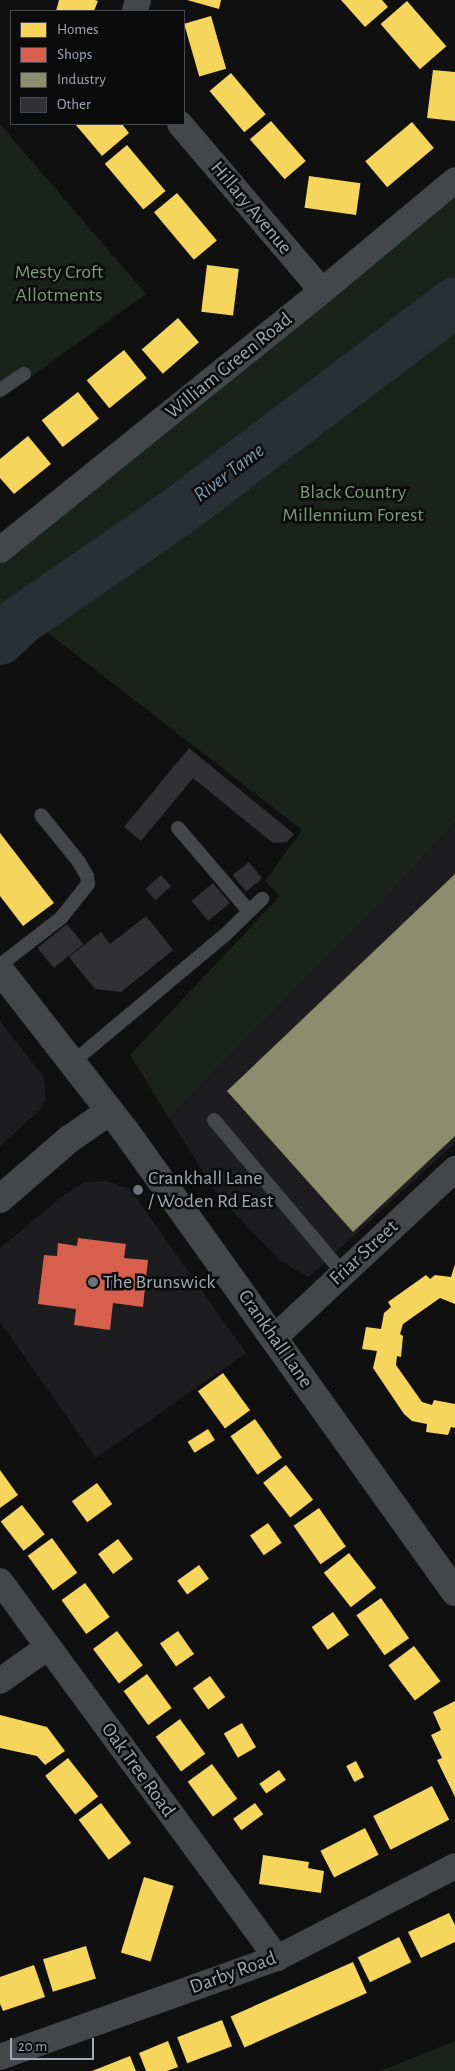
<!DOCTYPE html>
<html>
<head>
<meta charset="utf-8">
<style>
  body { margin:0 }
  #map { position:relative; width:455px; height:2071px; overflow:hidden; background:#101011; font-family:"Alegreya Sans",sans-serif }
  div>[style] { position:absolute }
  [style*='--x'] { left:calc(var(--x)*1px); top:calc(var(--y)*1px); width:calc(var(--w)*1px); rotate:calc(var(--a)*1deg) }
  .built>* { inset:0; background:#1d1d1f }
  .green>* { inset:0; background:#1b211b }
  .homes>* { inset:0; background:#f6d55c; transform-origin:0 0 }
  .shops>* { inset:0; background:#d6604d }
  .industry>* { inset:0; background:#8c8c6e }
  .river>* { height:50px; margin:-25px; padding:0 25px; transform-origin:25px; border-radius:25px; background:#283035 }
  .building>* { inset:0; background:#313133; transform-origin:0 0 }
  .service>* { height:14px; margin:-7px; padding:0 7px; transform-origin:7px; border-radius:7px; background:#454649 }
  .minor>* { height:26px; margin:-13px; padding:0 13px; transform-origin:13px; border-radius:13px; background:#454649 }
  .tertiary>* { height:28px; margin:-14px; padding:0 14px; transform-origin:14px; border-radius:14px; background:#454649 }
  .dots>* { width:14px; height:14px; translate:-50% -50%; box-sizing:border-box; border:2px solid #0b0b0c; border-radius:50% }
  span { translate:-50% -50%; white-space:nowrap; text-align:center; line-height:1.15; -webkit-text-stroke:5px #0b0b0c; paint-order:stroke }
  .street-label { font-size:20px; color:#a2a8b1 }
  .park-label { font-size:20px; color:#7a9c7a }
  .poi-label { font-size:20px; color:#a2a8b1 }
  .left { translate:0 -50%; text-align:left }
  .water-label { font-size:21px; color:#7a97ab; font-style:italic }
  .legend { position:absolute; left:10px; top:10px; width:175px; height:115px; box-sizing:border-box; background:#0b0b0c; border:1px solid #474a4e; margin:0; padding:6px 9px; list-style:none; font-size:15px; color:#a2a8b1 }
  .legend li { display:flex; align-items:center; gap:10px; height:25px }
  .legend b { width:25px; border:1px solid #474a4e }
  .scale { position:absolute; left:10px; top:2038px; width:84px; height:22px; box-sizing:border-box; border:2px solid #a2a8b1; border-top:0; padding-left:6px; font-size:15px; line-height:18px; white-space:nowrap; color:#a2a8b1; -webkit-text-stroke:4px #0b0b0c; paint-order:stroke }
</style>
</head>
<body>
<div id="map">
  <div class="built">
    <div style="clip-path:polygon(455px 823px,455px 1143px,309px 1277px,281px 1261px,220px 1198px,169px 1118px,372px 912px)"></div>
    <div style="clip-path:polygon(0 1021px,41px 1073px,45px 1084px,45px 1100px,40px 1110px,0 1146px)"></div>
    <div style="clip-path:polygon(107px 1181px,130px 1189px,246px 1353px,96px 1458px,0 1322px,0 1248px,63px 1196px,84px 1182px)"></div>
  </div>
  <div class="green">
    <div style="clip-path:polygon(0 124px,146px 294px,0 399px)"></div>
    <div style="clip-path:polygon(455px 191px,455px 276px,0 618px,0 564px)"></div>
    <div style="clip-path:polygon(455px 316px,455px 823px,372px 912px,169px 1118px,130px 1055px,280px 896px,265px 881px,302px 830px,39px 626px)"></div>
    <div style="clip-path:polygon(455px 2041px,455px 2071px,381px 2071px)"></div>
  </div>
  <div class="homes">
    <div style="clip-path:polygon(59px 0,95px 0,98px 1px,94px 11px,56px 11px)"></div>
    <div style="clip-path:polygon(187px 0,221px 0,219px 9px)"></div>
    <div style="clip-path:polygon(341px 0,382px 0,388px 7px,365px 27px)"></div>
    <div style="left:407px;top:1px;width:60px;height:35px;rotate:49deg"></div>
    <div style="left:211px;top:16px;width:55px;height:28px;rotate:74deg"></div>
    <div style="clip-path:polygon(433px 70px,455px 72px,455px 121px,427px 118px)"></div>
    <div style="left:231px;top:73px;width:54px;height:28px;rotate:50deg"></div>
    <div style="left:271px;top:121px;width:53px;height:28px;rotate:49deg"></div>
    <div style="left:412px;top:122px;width:34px;height:61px;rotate:50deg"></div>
    <div style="clip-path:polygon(75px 124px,122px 124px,129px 133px,102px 156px)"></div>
    <div style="left:127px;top:145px;width:60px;height:29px;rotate:50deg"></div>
    <div style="left:309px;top:176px;width:52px;height:32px;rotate:8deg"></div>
    <div style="left:177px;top:193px;width:62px;height:30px;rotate:50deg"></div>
    <div style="left:207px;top:265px;width:32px;height:47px;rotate:7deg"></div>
    <div style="left:178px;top:318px;width:32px;height:48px;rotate:49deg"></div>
    <div style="left:124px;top:350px;width:36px;height:48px;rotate:51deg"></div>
    <div style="left:78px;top:392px;width:34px;height:46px;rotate:52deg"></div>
    <div style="clip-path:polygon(28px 436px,51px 464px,14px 494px,0 478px,0 459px)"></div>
    <div style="clip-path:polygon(0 833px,54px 903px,23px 926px,0 896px)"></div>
    <div style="clip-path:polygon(455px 1264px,455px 1304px,440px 1298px,403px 1324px,400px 1334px,403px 1336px,401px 1357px,397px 1356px,396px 1365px,422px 1402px,432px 1405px,434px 1400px,455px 1404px,455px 1428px,451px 1427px,448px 1435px,426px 1432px,427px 1424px,412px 1421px,404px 1414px,373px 1368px,377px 1351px,362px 1349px,366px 1327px,381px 1329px,384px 1313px,391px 1307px,388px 1302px,426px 1275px,430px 1279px,435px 1275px,451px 1277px)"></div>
    <div style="left:223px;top:1373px;width:46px;height:31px;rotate:54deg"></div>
    <div style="left:255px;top:1419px;width:47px;height:30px;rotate:55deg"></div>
    <div style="left:208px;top:1429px;width:13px;height:24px;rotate:58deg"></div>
    <div style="left:286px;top:1465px;width:44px;height:29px;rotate:52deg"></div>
    <div style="clip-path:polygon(0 1470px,18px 1495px,0 1508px)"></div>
    <div style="left:97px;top:1483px;width:26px;height:31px;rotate:54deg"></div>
    <div style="left:22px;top:1505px;width:37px;height:27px;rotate:52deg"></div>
    <div style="left:319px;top:1508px;width:47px;height:31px;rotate:55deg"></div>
    <div style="left:268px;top:1523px;width:24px;height:22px;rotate:55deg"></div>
    <div style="left:52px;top:1538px;width:43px;height:30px;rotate:54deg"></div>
    <div style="left:118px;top:1539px;width:25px;height:25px;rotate:53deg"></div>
    <div style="left:349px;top:1553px;width:44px;height:32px;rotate:52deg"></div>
    <div style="left:199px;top:1565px;width:17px;height:27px;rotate:54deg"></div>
    <div style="left:85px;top:1583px;width:42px;height:29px;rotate:54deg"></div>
    <div style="left:381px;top:1598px;width:49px;height:30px;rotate:55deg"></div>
    <div style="left:333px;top:1612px;width:28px;height:26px;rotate:55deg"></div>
    <div style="left:117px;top:1631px;width:43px;height:30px;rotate:53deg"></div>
    <div style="left:178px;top:1631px;width:28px;height:22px;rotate:55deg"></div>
    <div style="left:414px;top:1646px;width:44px;height:32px;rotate:53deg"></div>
    <div style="left:147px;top:1674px;width:42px;height:29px;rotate:54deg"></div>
    <div style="left:210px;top:1676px;width:26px;height:21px;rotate:54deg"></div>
    <div style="clip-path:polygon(455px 1701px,455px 1797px,437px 1760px,442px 1758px,431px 1735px,441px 1730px,433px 1712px)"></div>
    <div style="clip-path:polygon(0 1715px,47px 1727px,65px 1751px,45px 1765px,37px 1756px,0 1748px)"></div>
    <div style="left:180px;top:1719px;width:43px;height:30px;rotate:54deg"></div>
    <div style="left:242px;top:1723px;width:28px;height:21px;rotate:60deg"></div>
    <div style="left:68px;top:1758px;width:49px;height:29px;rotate:52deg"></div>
    <div style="left:356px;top:1761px;width:18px;height:11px;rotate:63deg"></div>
    <div style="left:212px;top:1764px;width:43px;height:30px;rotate:54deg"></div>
    <div style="left:279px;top:1770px;width:12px;height:24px;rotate:55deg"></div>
    <div style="left:432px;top:1786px;width:38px;height:66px;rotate:63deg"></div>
    <div style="left:101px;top:1803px;width:50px;height:28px;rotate:53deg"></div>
    <div style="left:255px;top:1803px;width:14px;height:27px;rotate:54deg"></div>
    <div style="left:365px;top:1828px;width:30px;height:50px;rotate:63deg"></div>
    <div style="clip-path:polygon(263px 1855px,309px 1862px,308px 1868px,324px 1871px,321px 1893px,259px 1884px)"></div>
    <div style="left:144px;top:1877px;width:31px;height:79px;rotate:17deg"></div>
    <div style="clip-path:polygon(449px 1913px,455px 1925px,455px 1942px,421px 1958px,408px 1932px)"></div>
    <div style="left:399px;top:1937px;width:28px;height:46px;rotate:64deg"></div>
    <div style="left:86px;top:1946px;width:34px;height:45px;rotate:73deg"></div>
    <div style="left:353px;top:1962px;width:34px;height:134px;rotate:66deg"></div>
    <div style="clip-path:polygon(34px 1965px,45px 1997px,3px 2011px,0 2004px,0 1977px)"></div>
    <div style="left:222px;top:2020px;width:28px;height:48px;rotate:69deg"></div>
    <div style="clip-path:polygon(168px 2041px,178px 2067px,167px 2071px,146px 2071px,139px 2053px)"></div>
    <div style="clip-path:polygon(130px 2056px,136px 2071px,92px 2071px)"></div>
  </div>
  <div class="shops">
    <div style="clip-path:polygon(78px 1238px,126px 1244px,124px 1258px,148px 1260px,143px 1307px,113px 1303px,110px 1330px,74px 1325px,76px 1309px,38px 1304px,44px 1255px,57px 1256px,58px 1243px,77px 1246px)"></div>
  </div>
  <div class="industry">
    <div style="clip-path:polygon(455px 874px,455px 1136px,353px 1232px,227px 1091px)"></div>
  </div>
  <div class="river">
    <div style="--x:0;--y:640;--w:29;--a:-44"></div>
    <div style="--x:21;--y:620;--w:192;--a:-34.6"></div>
    <div style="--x:179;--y:511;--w:346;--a:-37.1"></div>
  </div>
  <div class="building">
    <div style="clip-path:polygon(189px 748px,294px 834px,287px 842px,273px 843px,193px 778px,141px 841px,124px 827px)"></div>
    <div style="left:249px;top:862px;width:21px;height:21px;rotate:51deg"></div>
    <div style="left:161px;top:875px;width:15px;height:21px;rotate:48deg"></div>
    <div style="left:213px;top:883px;width:26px;height:28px;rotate:50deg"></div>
    <div style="clip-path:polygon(146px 916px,173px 950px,121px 992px,95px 989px,69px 957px,101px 932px,110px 944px)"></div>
    <div style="left:67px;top:924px;width:26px;height:38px;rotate:51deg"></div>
  </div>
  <div class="service">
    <div style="--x:0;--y:390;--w:29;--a:-34"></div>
    <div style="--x:178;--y:828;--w:109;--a:49.5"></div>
    <div style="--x:0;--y:965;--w:77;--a:-37.6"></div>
    <div style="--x:61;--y:918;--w:43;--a:-51.5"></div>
    <div style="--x:88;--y:884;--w:8;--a:-97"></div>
    <div style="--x:87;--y:876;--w:16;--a:-120"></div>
    <div style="--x:79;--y:862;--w:60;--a:-129"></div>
    <div style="--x:73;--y:1062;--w:198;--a:-39.9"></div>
    <div style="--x:225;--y:935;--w:52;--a:-44.2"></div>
    <div style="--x:214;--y:1120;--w:200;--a:49.9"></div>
  </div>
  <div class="minor">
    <div style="--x:135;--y:11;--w:11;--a:-75"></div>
    <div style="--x:180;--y:124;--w:219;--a:49.6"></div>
    <div style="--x:0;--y:550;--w:413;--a:-38.8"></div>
    <div style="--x:322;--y:291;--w:173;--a:-39.8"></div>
    <div style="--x:274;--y:1338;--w:248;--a:-43"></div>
    <div style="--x:0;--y:1581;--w:468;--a:53.7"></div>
    <div style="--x:0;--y:1681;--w:59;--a:-35.3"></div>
    <div style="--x:0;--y:2057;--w:294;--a:-19.7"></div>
    <div style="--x:277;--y:1958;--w:200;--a:-27.3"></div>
  </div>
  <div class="tertiary">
    <div style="--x:0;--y:970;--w:202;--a:52.1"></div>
    <div style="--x:124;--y:1129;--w:569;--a:54.44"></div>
    <div style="--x:0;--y:1199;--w:90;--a:-40.9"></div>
    <div style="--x:68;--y:1140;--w:51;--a:-34.6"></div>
  </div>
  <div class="dots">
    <div style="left:138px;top:1190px;background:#6f7379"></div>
    <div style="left:93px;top:1282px;background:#6f7379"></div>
  </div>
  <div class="street-label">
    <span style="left:251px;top:208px;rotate:50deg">Hillary Avenue</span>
    <span style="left:229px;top:366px;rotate:-39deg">William Green Road</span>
    <span style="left:364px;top:1253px;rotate:-43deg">Friar Street</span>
    <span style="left:275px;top:1339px;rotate:55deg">Crankhall Lane</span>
    <span style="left:138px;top:1770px;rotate:54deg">Oak Tree Road</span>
    <span style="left:233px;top:1973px;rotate:-20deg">Darby Road</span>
  </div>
  <div class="park-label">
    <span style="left:59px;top:284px">Mesty Croft<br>Allotments</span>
    <span style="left:353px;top:504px">Black Country<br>Millennium Forest</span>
  </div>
  <div class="poi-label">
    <span class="left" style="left:148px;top:1190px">Crankhall Lane<br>/ Woden Rd East</span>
    <span class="left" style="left:103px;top:1282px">The Brunswick</span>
  </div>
  <div class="water-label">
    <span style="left:229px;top:473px;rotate:-37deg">River Tame</span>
  </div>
  <ul class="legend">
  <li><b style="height:14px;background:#f6d55c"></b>Homes</li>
  <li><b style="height:14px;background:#d6604d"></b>Shops</li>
  <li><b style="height:14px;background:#8c8c6e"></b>Industry</li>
  <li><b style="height:14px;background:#313133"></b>Other</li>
  </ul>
  <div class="scale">20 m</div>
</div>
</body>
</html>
